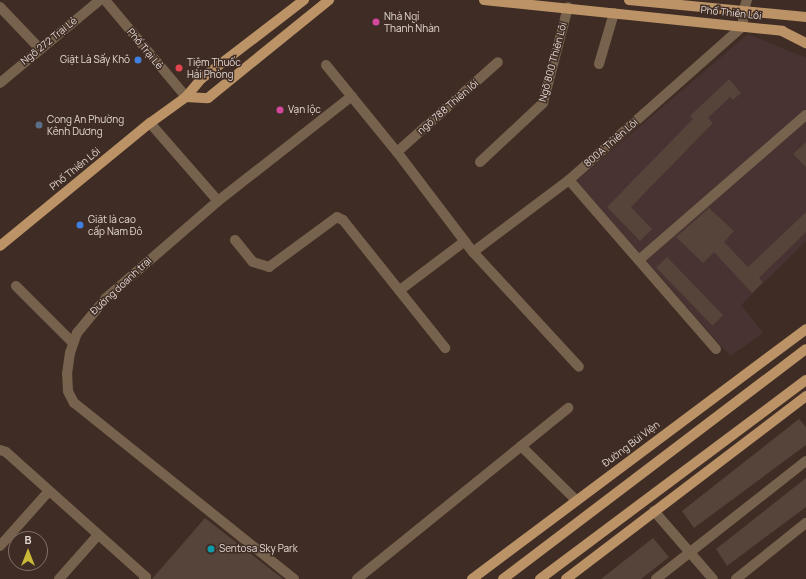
<!DOCTYPE html>
<html>
<head>
<meta charset="utf-8">
<style>
  body { margin:0 }
  #map { position:relative; width:806px; height:579px; overflow:hidden; background:#3f2d25; font-family:Manrope,sans-serif }
  div>[style] { position:absolute }
  [style*='--x'] { left:calc(var(--x)*1px); top:calc(var(--y)*1px); width:calc(var(--w)*1px); rotate:calc(var(--a)*1deg) }
  .education>* { inset:0; background:#483332 }
  .building>* { inset:0; background:#56433a; transform-origin:0 0 }
  .minor>* { height:10px; margin:-5px; padding:0 5px; transform-origin:5px; border-radius:5px; background:#77634d }
  .major>* { height:10px; margin:-5px; padding:0 5px; transform-origin:5px; border-radius:5px; background:#bb9366 }
  .dots>* { width:11px; height:11px; translate:-50% -50%; box-sizing:border-box; border:2px solid #3f2d25; border-radius:50% }
  span { translate:-50% -50%; white-space:nowrap; text-align:center; line-height:1.15; -webkit-text-stroke:3px #3f2d25; paint-order:stroke }
  .street-label { font-size:10px; color:#e3d6d1 }
  .poi-label { font-size:10px; color:#e3d6d1 }
  .left { translate:0 -50%; text-align:left }
  .right { translate:-100% -50%; text-align:right }
  .north { position:absolute; left:8px; top:531px; width:40px; height:40px; box-sizing:border-box; background:#3f2d25; border:1px solid #81716a; border-radius:50%; rotate:0deg; font-size:11px; font-weight:700; line-height:16px; text-align:center; color:#e3d6d1 }
  .north::after { content:''; display:block; margin:auto; width:14px; height:18px; background:#cbb939; clip-path:polygon(50% 0,100% 100%,50% 72%,0 100%) }
</style>
</head>
<body>
<div id="map">
  <div class="education">
    <div style="clip-path:polygon(748px 34px,806px 58px,806px 241px,741px 305px,763px 333px,730px 356px,576px 181px)"></div>
  </div>
  <div class="building">
    <div style="clip-path:polygon(729px 79px,741px 93px,733px 100px,730px 97px,708px 118px,713px 123px,631px 207px,652px 229px,640px 241px,607px 207px,693px 119px,690px 116px)"></div>
    <div style="clip-path:polygon(806px 142px,806px 167px,793px 154px)"></div>
    <div style="clip-path:polygon(709px 208px,734px 231px,724px 242px,748px 267px,806px 212px,806px 232px,759px 278px,763px 282px,752px 293px,714px 252px,703px 263px,676px 237px)"></div>
    <div style="left:667px;top:257px;width:81px;height:15px;rotate:46deg"></div>
    <div style="clip-path:polygon(799px 419px,806px 427px,806px 445px,694px 528px,682px 511px)"></div>
    <div style="clip-path:polygon(806px 478px,806px 507px,727px 566px,716px 549px)"></div>
    <div style="clip-path:polygon(205px 518px,283px 579px,152px 579px)"></div>
    <div style="clip-path:polygon(653px 538px,669px 557px,641px 579px,601px 579px)"></div>
  </div>
  <div class="minor">
    <div style="--x:105;--y:0;--w:126;--a:50.1"></div>
    <div style="--x:0;--y:7;--w:57;--a:46.4"></div>
    <div style="--x:599;--y:64;--w:53;--a:-73.6"></div>
    <div style="--x:326;--y:65;--w:112;--a:50.8"></div>
    <div style="--x:397;--y:152;--w:126;--a:52.8"></div>
    <div style="--x:473;--y:252;--w:156;--a:47.3"></div>
    <div style="--x:0;--y:83;--w:130;--a:-39.7"></div>
    <div style="--x:150;--y:123;--w:103;--a:48.9"></div>
    <div style="--x:397;--y:152;--w:135;--a:-41.7"></div>
    <div style="--x:480;--y:162;--w:86;--a:-43.1"></div>
    <div style="--x:543;--y:103;--w:99;--a:-75.4"></div>
    <div style="--x:569;--y:180;--w:224;--a:49"></div>
    <div style="--x:235;--y:240;--w:28;--a:51"></div>
    <div style="--x:253;--y:262;--w:17;--a:17"></div>
    <div style="--x:269;--y:267;--w:84;--a:-36.3"></div>
    <div style="--x:337;--y:217;--w:7;--a:27"></div>
    <div style="--x:343;--y:220;--w:164;--a:51.4"></div>
    <div style="--x:473;--y:252;--w:120;--a:-36.9"></div>
    <div style="--x:569;--y:180;--w:232;--a:-41.5"></div>
    <div style="--x:743;--y:26;--w:14;--a:-90"></div>
    <div style="--x:743;--y:12;--w:13;--a:-72"></div>
    <div style="--x:639;--y:260;--w:221;--a:-41"></div>
    <div style="--x:16;--y:286;--w:81;--a:45"></div>
    <div style="--x:400;--y:290;--w:81;--a:-37"></div>
    <div style="--x:521;--y:446;--w:77;--a:44.5"></div>
    <div style="--x:0;--y:450;--w:6;--a:18"></div>
    <div style="--x:6;--y:452;--w:188;--a:41.8"></div>
    <div style="--x:146;--y:577;--w:3;--a:135"></div>
    <div style="--x:654;--y:511;--w:90;--a:49.1"></div>
    <div style="--x:0;--y:546;--w:74;--a:-48.3"></div>
    <div style="--x:59;--y:579;--w:59;--a:-48.4"></div>
    <div style="--x:294;--y:579;--w:282;--a:-141.3"></div>
    <div style="--x:74;--y:403;--w:13;--a:-117"></div>
    <div style="--x:68;--y:391;--w:17;--a:-93"></div>
    <div style="--x:67;--y:374;--w:21;--a:-82"></div>
    <div style="--x:70;--y:353;--w:21;--a:-71"></div>
    <div style="--x:77;--y:333;--w:45;--a:-50.4"></div>
    <div style="--x:106;--y:298;--w:148;--a:-40.9"></div>
    <div style="--x:218;--y:201;--w:170;--a:-38.1"></div>
    <div style="--x:357;--y:579;--w:272;--a:-39"></div>
    <div style="--x:656;--y:579;--w:191;--a:-38.2"></div>
    <div style="--x:736;--y:579;--w:90;--a:-38.7"></div>
  </div>
  <div class="major">
    <div style="--x:484;--y:0;--w:300;--a:5.9"></div>
    <div style="--x:782;--y:31;--w:27;--a:27"></div>
    <div style="--x:629;--y:0;--w:178;--a:5.5"></div>
    <div style="--x:186;--y:97;--w:22;--a:3"></div>
    <div style="--x:208;--y:98;--w:156;--a:-39"></div>
    <div style="--x:0;--y:246;--w:194;--a:-39.4"></div>
    <div style="--x:150;--y:123;--w:44;--a:-35.8"></div>
    <div style="--x:186;--y:97;--w:23;--a:-50"></div>
    <div style="--x:201;--y:79;--w:130;--a:-37.5"></div>
    <div style="--x:472;--y:579;--w:417;--a:-36.8"></div>
    <div style="--x:503;--y:579;--w:380;--a:-37.2"></div>
    <div style="--x:540;--y:579;--w:332;--a:-36.8"></div>
    <div style="--x:566;--y:579;--w:302;--a:-37.3"></div>
  </div>
  <div class="dots">
    <div style="left:376px;top:22px;background:#d1479c"></div>
    <div style="left:138px;top:60px;background:#3f7fe0"></div>
    <div style="left:179px;top:68px;background:#e0444e"></div>
    <div style="left:280px;top:110px;background:#d1479c"></div>
    <div style="left:39px;top:125px;background:#5c6f8a"></div>
    <div style="left:80px;top:225px;background:#3f7fe0"></div>
    <div style="left:211px;top:549px;background:#0f9aa8"></div>
  </div>
  <div class="street-label">
    <span style="left:731px;top:13px;rotate:6deg">Phố Thiên Lôi</span>
    <span style="left:49px;top:41px;rotate:-39deg">Ngõ 272 Trại Lẻ</span>
    <span style="left:145px;top:49px;rotate:50deg">Phố Trại Lẻ</span>
    <span style="left:553px;top:62px;rotate:-75deg">Ngõ 800 Thiên Lôi</span>
    <span style="left:448px;top:107px;rotate:-41deg">ngõ 788 Thiên lôi</span>
    <span style="left:611px;top:143px;rotate:-41deg">800A Thiên Lôi</span>
    <span style="left:75px;top:169px;rotate:-39deg">Phố Thiên Lôi</span>
    <span style="left:121px;top:286px;rotate:-43deg">Đường doanh trại</span>
    <span style="left:631px;top:444px;rotate:-37deg">Đường Bùi Viện</span>
  </div>
  <div class="poi-label">
    <span class="left" style="left:384px;top:22px">Nhà Ngỉ<br>Thanh Nhàn</span>
    <span class="right" style="left:130px;top:60px">Giặt Là Sấy Khô</span>
    <span class="left" style="left:187px;top:68px">Tiệm Thuốc<br>Hải Phòng</span>
    <span class="left" style="left:288px;top:110px">Vạn lộc</span>
    <span class="left" style="left:47px;top:125px">Cong An Phường<br>Kênh Dương</span>
    <span class="left" style="left:88px;top:225px">Giặt là cao<br>cấp Nam Đô</span>
    <span class="left" style="left:219px;top:549px">Sentosa Sky Park</span>
  </div>
  <div class="north">B</div>
</div>
</body>
</html>
